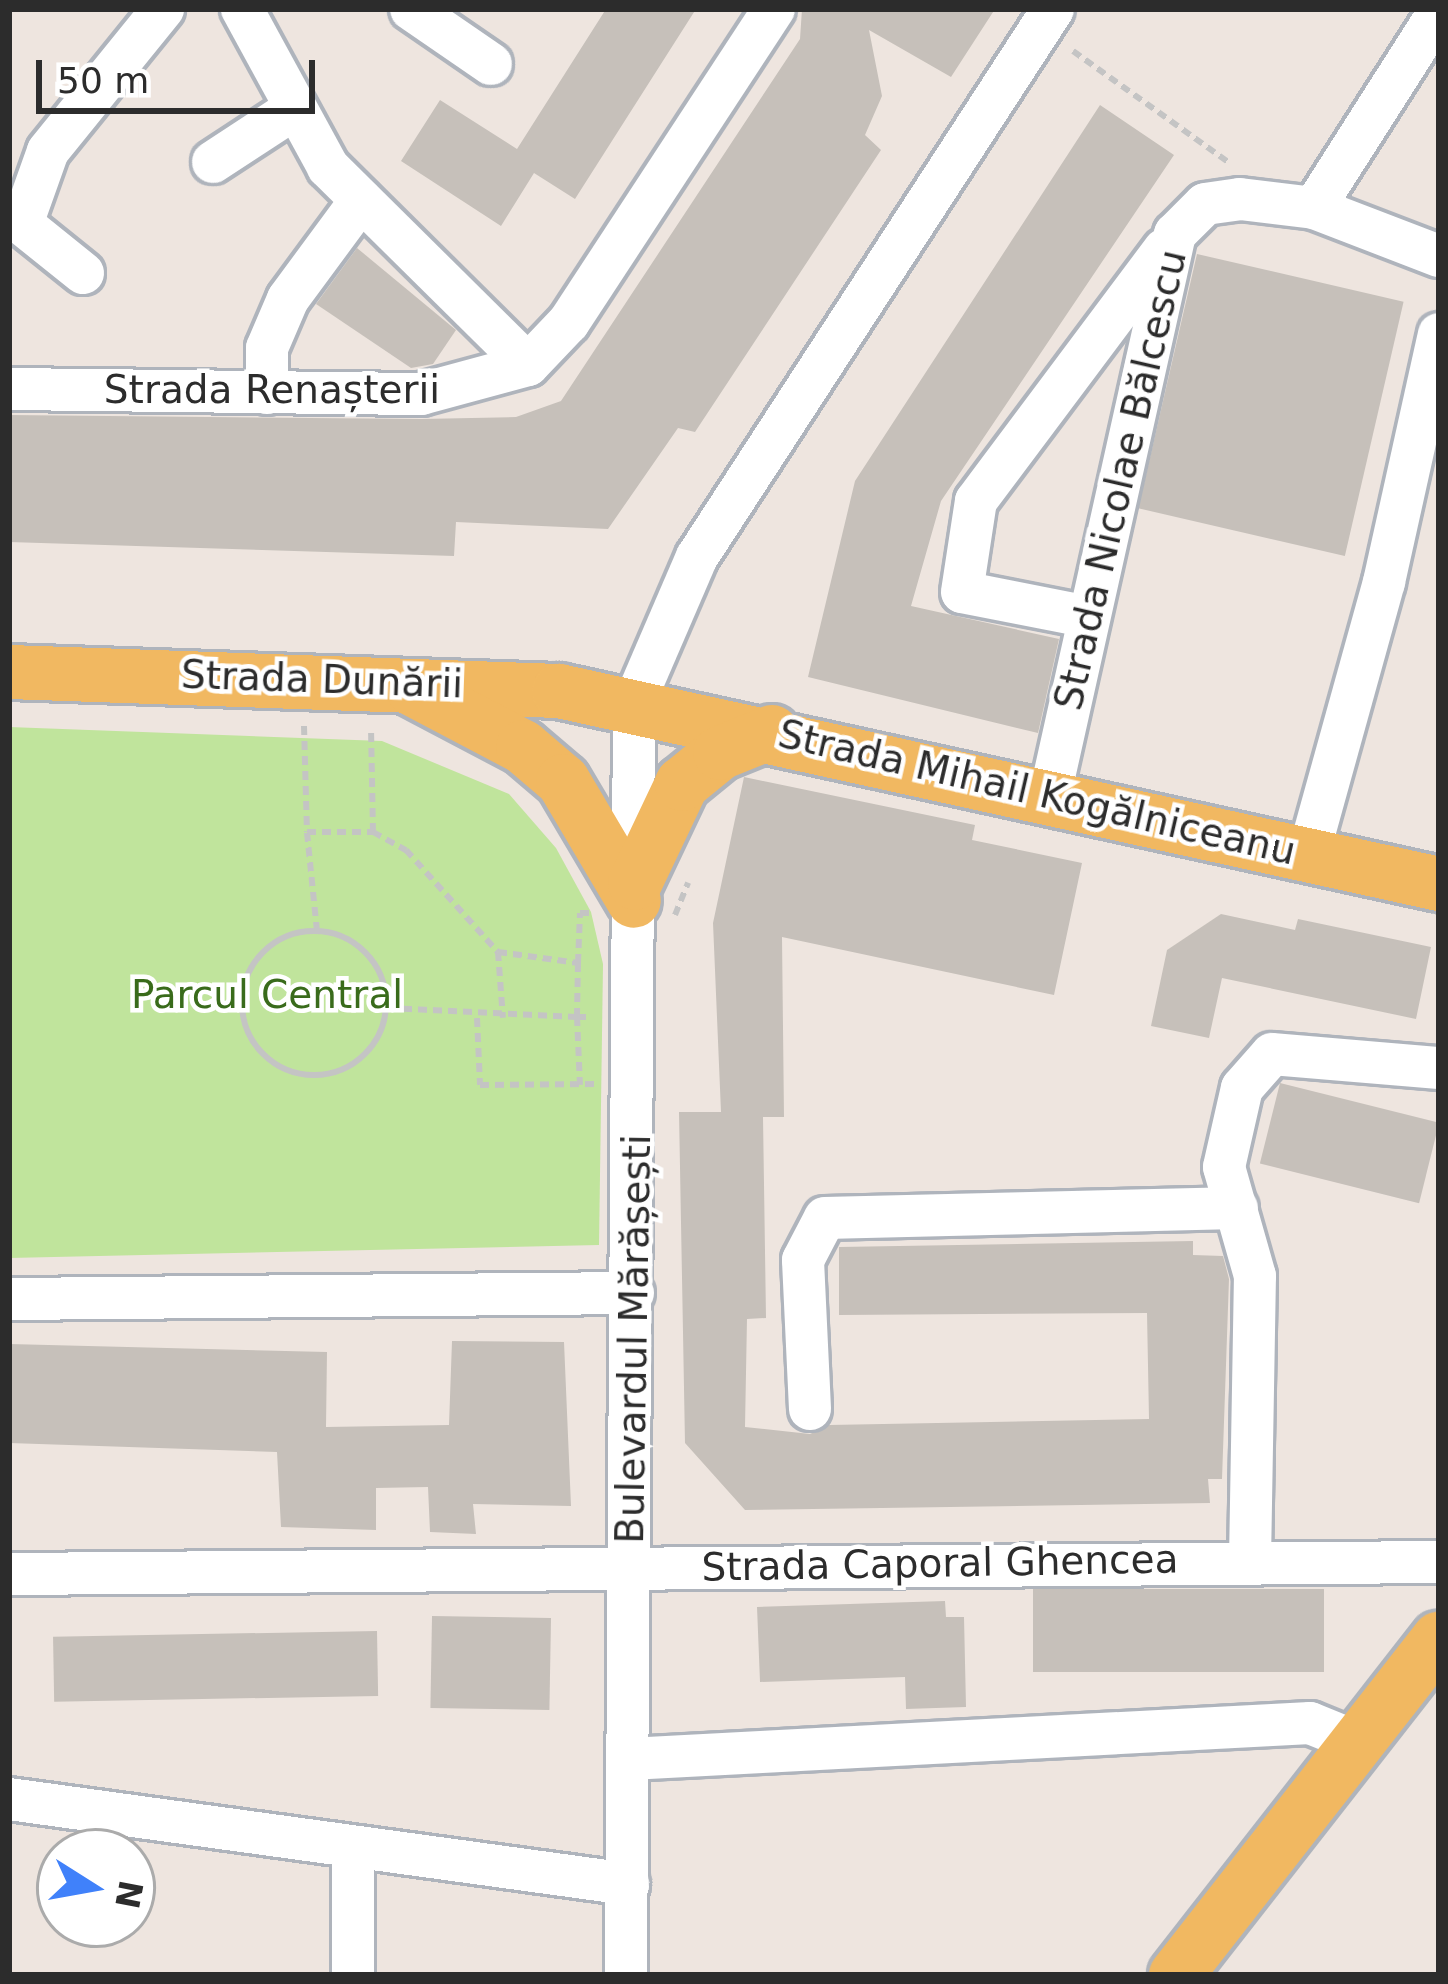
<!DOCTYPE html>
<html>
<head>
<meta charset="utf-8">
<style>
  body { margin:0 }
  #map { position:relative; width:1448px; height:1984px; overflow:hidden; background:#eee5df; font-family:"DejaVu Sans",sans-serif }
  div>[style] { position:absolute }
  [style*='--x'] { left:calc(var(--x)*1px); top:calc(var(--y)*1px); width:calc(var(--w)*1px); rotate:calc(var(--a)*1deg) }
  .green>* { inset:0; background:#c0e49c }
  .building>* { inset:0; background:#c6c0ba; transform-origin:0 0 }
  .path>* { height:6px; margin-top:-3px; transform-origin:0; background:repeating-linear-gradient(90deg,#c4c4c4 0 9px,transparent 0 15px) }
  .path>.ring { margin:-3px; padding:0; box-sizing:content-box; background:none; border:6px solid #c4c4c4; border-radius:50% }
  .roads { filter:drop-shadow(3px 0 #afb4bc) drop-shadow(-3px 0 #afb4bc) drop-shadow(0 3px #afb4bc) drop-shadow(0 -3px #afb4bc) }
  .minor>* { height:42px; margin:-21px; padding:0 21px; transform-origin:21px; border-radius:21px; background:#fff }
  .major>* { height:54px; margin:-27px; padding:0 27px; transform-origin:27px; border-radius:27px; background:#f1b861 }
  span { translate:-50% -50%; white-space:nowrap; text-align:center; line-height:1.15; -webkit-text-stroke:9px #fff; paint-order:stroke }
  .street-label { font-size:39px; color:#2c2c2c }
  .park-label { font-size:39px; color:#396b1b }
  .frame { position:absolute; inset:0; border:12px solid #2c2c2c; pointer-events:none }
  .north { position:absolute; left:36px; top:1828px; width:120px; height:120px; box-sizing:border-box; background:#fff; border:3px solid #ababab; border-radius:50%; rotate:101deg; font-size:33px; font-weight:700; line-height:48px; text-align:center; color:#2c2c2c }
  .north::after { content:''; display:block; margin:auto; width:42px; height:54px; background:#4081fa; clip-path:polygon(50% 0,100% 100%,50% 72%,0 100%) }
  .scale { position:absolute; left:36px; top:60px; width:279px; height:54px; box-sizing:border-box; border:6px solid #2c2c2c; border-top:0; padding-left:15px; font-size:36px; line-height:42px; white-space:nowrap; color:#2c2c2c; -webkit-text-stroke:9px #fff; paint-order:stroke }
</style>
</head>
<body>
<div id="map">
  <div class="green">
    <div style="clip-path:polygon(9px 727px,382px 741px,509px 794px,556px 848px,591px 912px,603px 964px,599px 1245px,9px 1258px)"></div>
  </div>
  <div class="building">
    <div style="clip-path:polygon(606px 9px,696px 9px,575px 199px,534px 173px,501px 226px,401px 161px,440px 100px,517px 149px)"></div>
    <div style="clip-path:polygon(802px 9px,995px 9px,951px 77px,869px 30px,882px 96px,865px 135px,881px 150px,695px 432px,678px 428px,608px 529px,456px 522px,454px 556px,9px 542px,9px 415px,421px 419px,516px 417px,561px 401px,800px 39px)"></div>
    <div style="clip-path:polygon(1100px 105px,1174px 155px,941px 501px,911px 606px,1059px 639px,1038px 733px,808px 677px,855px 481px)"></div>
    <div style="clip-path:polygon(357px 248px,456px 330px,433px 364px,411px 368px,316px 304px)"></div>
    <div style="left:1197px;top:254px;width:212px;height:261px;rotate:13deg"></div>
    <div style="clip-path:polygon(744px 777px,975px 825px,972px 840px,1082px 863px,1054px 995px,782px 937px,784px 1117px,763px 1117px,766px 1318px,747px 1319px,745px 1427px,810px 1434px,829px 1425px,1149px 1419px,1147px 1313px,839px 1315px,839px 1247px,1193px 1241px,1193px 1255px,1223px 1256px,1229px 1279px,1222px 1479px,1208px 1479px,1210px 1503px,745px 1510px,685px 1443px,679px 1112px,721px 1112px,713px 923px)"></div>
    <div style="clip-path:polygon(1221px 914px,1295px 930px,1298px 919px,1431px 947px,1416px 1019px,1222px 978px,1209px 1038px,1151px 1026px,1167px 950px)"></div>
    <div style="left:1280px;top:1083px;width:164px;height:83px;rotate:14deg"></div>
    <div style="clip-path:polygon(452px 1341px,564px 1342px,571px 1506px,473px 1504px,476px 1534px,430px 1532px,428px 1487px,376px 1488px,376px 1530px,281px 1527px,277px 1452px,9px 1443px,9px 1344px,327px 1352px,326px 1427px,449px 1425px)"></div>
    <div style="left:1324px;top:1589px;width:83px;height:291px;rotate:90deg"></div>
    <div style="clip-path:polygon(945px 1601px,946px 1617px,964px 1617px,966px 1707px,906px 1709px,905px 1677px,760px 1682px,757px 1607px)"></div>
    <div style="left:551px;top:1618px;width:92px;height:119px;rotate:91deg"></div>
    <div style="left:377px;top:1631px;width:65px;height:324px;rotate:89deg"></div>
  </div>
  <div class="path">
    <div style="--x:1073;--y:51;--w:191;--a:35.6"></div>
    <div style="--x:304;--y:726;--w:106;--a:88.4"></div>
    <div style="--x:373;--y:832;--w:38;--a:29"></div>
    <div style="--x:406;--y:850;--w:137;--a:48"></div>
    <div style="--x:498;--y:952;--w:81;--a:7.8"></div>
    <div style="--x:578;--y:963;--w:50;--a:-87.7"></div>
    <div style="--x:580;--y:913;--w:10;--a:0"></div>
    <div style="--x:675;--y:915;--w:35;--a:-68"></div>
    <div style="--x:317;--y:931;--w:100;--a:-95.8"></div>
    <div style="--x:307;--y:832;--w:66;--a:0"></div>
    <div style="--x:373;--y:832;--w:104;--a:-91.1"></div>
    <div class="ring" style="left:242px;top:931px;width:138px;height:138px"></div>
    <div style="--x:498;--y:952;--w:66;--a:85.7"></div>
    <div style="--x:578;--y:963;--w:54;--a:91.1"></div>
    <div style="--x:577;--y:1017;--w:14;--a:0"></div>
    <div style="--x:388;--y:1008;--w:189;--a:2.7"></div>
    <div style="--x:577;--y:1017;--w:68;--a:87.5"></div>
    <div style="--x:477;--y:1018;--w:67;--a:87.4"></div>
    <div style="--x:480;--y:1085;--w:116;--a:-0.5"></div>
  </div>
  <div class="roads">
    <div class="minor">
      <div style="--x:242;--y:9;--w:180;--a:61.4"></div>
      <div style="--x:328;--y:167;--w:281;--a:44.7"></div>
      <div style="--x:411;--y:9;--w:97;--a:34.5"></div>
      <div style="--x:213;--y:162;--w:97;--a:-33.2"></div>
      <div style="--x:1314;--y:208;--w:232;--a:-57.5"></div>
      <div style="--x:83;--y:273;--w:78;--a:-141.2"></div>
      <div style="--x:22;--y:224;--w:77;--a:-70.4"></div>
      <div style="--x:48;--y:151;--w:183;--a:-51"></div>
      <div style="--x:9;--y:389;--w:412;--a:0.7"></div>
      <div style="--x:421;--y:394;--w:111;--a:-15.2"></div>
      <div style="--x:528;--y:365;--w:59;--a:-46.4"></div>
      <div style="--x:569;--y:322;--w:374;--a:-56.8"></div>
      <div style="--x:267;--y:393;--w:45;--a:-90"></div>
      <div style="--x:267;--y:348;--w:53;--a:-66.8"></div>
      <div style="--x:288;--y:299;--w:123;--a:-53.6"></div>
      <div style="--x:1089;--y:617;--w:129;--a:-168.9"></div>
      <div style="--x:962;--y:592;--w:92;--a:-81.3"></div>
      <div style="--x:976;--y:501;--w:314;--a:-53.2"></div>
      <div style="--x:1050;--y:795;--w:575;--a:-77.44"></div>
      <div style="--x:1175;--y:234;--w:42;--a:-45"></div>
      <div style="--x:1205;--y:204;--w:35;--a:-8"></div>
      <div style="--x:1240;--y:199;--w:75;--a:6.9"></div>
      <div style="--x:1314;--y:208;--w:134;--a:21"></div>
      <div style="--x:1308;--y:856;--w:284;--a:-74.5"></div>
      <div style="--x:1384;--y:582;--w:254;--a:-77.5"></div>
      <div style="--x:9;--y:1299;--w:624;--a:-0.55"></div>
      <div style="--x:810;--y:1409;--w:149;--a:-92.7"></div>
      <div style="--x:803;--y:1260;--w:47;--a:-62.4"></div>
      <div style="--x:825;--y:1218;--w:412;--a:-1.4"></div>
      <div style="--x:1250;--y:1560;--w:284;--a:-89"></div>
      <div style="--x:1255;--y:1276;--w:113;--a:-105.9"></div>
      <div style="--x:1224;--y:1167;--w:81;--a:-77.2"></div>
      <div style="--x:1242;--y:1088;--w:45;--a:-48.6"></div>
      <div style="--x:1272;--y:1054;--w:168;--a:4.8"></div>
      <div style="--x:9;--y:1574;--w:1430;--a:-0.48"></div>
      <div style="--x:629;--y:1759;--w:682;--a:-3.03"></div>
      <div style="--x:1310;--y:1723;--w:51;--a:22"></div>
      <div style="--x:9;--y:1799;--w:625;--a:7.82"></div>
      <div style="--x:353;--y:1848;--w:127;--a:90"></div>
      <div style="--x:626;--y:1975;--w:1272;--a:-89.64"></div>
      <div style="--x:634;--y:703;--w:159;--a:-66.7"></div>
      <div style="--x:697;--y:557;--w:653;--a:-56.99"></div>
    </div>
    <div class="major">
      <div style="--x:9;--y:672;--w:550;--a:1.98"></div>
      <div style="--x:559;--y:691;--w:901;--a:12.37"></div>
      <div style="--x:413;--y:689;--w:124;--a:27.8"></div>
      <div style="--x:523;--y:747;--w:52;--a:40.4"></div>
      <div style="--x:563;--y:781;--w:139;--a:59.4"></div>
      <div style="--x:635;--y:883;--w:110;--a:-64.6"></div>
      <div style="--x:682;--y:784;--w:49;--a:-39.2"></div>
      <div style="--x:720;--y:753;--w:56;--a:-22"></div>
      <div style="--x:1176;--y:1975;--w:427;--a:-52"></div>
    </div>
  </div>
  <div class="street-label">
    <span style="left:272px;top:390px">Strada Renașterii</span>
    <span style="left:1121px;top:480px;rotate:-77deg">Strada Nicolae Bălcescu</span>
    <span style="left:322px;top:680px;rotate:2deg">Strada Dunării</span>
    <span style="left:1037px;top:793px;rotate:13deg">Strada Mihail Kogălniceanu</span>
    <span style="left:634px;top:1339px;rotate:-89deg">Bulevardul Mărășești</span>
    <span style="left:940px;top:1564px;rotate:-1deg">Strada Caporal Ghencea</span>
  </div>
  <div class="park-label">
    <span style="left:267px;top:995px">Parcul Central</span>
  </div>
  <div class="frame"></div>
  <div class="north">N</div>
  <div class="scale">50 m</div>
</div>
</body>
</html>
